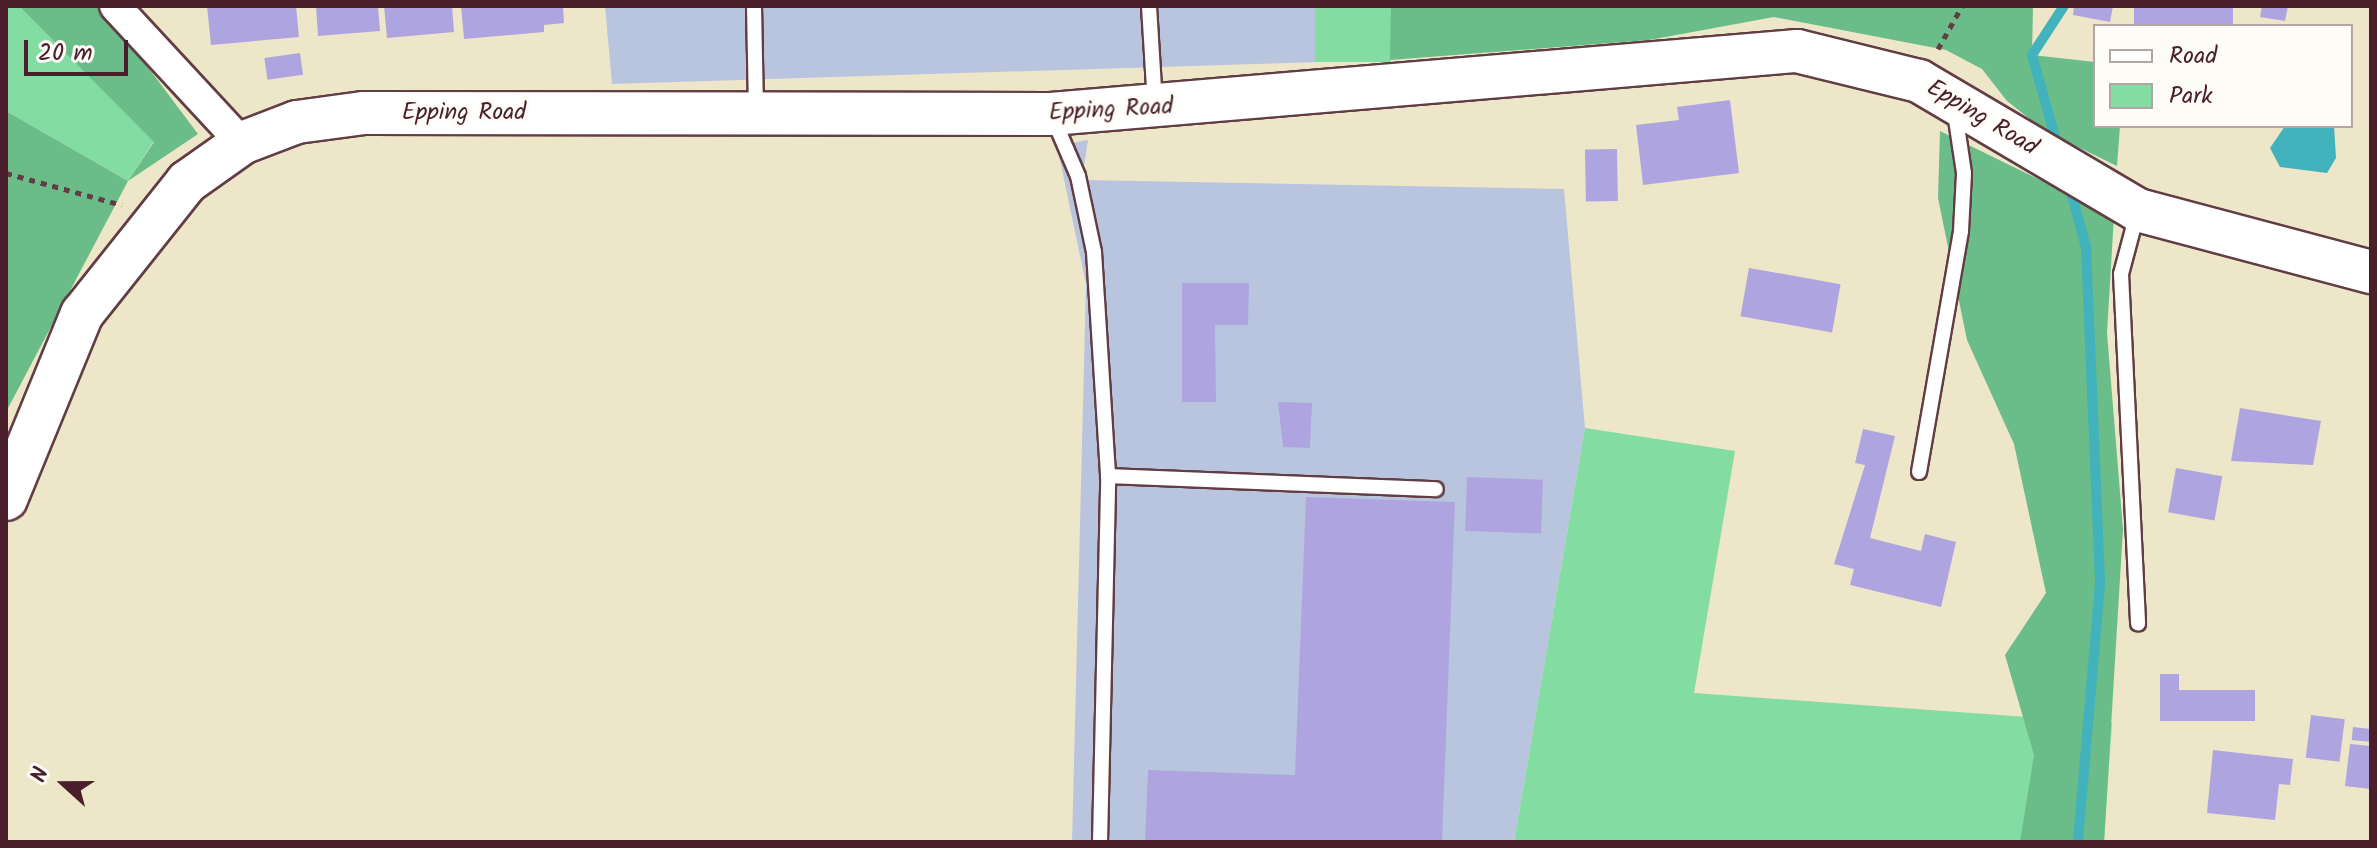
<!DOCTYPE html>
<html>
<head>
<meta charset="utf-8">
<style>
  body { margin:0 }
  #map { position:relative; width:2377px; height:848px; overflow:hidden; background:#ede6c9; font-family:Kalam,sans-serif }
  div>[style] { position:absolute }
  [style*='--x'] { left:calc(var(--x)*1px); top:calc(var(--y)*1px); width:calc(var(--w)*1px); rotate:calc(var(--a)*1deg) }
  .industrial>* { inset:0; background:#b9c5de }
  .green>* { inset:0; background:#83dca2; transform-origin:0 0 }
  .forest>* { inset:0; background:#6abc88 }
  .water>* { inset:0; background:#42b2bc }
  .stream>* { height:10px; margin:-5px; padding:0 5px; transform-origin:5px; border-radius:5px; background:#42b2bc }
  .building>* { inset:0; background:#aea5e0; transform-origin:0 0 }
  .path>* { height:5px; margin-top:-2.5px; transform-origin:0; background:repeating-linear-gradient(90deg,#623d43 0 6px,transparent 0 12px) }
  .roads { filter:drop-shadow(2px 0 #623d43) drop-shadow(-2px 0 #623d43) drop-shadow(0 2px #623d43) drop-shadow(0 -2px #623d43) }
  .lane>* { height:14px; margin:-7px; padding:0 7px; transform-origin:7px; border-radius:7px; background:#fff }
  .street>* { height:30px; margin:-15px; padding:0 15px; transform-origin:15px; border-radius:15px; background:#fff }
  .secondary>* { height:42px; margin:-21px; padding:0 21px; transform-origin:21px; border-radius:21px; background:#fff }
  span { translate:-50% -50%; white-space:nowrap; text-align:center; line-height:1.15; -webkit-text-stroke:7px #fdfcf7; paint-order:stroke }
  .street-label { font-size:24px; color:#4a1f2b }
  .frame { position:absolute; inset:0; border:8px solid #4a1f2b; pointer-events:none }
  .legend { position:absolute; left:2093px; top:24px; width:260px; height:104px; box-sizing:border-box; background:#fdfcf7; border:2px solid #b5a4a5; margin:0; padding:10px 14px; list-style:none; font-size:24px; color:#4a1f2b }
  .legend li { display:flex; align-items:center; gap:16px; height:40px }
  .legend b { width:40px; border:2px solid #b5a4a5 }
  .north { position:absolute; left:24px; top:744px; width:80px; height:80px; -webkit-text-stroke:6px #fdfcf7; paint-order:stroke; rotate:291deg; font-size:22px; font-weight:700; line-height:32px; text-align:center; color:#4a1f2b }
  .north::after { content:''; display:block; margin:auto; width:28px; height:36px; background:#4a1f2b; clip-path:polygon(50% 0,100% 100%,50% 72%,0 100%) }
  .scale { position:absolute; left:24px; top:40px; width:104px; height:36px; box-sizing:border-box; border:4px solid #4a1f2b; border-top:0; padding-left:10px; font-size:24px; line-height:28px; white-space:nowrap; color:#4a1f2b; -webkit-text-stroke:6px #fdfcf7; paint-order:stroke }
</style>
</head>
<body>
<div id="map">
  <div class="industrial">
    <div style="clip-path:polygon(605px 6px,1315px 6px,1318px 62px,612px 84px)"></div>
    <div style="clip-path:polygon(1088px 140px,1082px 180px,1564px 189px,1585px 428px,1514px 842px,1072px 842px,1086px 284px,1057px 146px)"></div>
  </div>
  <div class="green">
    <div style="clip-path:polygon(6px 6px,19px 6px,154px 141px,128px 181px,6px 111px)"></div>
    <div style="left:1315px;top:6px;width:76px;height:56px"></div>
    <div style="clip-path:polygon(1585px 428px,1735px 451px,1694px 693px,2112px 723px,2104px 842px,1514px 842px)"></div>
  </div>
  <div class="forest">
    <div style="clip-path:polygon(19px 6px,102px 6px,198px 134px,128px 181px,6px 412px,6px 111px,128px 181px,154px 142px)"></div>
    <div style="clip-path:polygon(1391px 6px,2033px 6px,2032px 55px,2095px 62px,2095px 126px,2120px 126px,2117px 166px,2045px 131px,2007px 101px,1982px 69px,1946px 50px,1774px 17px,1649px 40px,1390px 60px)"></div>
    <div style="clip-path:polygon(1940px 131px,2114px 216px,2107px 333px,2123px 529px,2104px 842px,2020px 842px,2034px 755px,2005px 655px,2046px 593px,2014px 444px,1967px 340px,1938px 198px)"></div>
  </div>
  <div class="water">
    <div style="clip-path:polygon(2285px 126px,2334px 126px,2336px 158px,2327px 173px,2280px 167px,2270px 148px)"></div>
  </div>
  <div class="stream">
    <div style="--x:2058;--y:147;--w:96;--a:-105.8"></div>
    <div style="--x:2032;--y:55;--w:59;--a:-56.9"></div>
    <div style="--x:2069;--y:185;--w:64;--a:74.7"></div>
    <div style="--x:2086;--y:247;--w:337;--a:87.6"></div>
    <div style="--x:2100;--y:584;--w:259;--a:94.9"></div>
  </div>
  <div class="building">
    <div style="clip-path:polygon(207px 6px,296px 6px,299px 37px,211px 45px)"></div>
    <div style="clip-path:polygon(316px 6px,378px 6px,380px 31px,318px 36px)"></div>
    <div style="clip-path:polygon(384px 6px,452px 6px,454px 32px,387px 38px)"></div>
    <div style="clip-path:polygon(461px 6px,563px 6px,564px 23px,544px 25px,544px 32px,464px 39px)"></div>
    <div style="clip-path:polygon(2074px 6px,2113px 6px,2110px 22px,2073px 15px)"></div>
    <div style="left:2134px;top:6px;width:99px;height:20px"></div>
    <div style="clip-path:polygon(2262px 6px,2288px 6px,2285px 21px,2260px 17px)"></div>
    <div style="left:300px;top:53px;width:22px;height:36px;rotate:82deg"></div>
    <div style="clip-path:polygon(1730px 100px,1739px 173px,1643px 185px,1636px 125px,1679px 120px,1677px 107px)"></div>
    <div style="left:1617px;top:149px;width:52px;height:32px;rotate:89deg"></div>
    <div style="left:1749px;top:268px;width:93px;height:49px;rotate:10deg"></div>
    <div style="clip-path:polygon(1182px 283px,1249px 283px,1248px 325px,1215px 325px,1216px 402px,1182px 402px)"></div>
    <div style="clip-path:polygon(1278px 402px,1312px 403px,1310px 448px,1283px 447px)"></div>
    <div style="clip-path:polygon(2240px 408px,2321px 421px,2313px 465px,2231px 461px)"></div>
    <div style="clip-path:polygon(1863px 429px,1895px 436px,1870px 538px,1921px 551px,1925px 534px,1956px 542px,1941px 607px,1850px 585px,1854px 569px,1834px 564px,1865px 465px,1855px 463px)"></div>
    <div style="left:2176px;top:468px;width:47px;height:45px;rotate:10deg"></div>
    <div style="left:1467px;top:477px;width:76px;height:54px;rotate:2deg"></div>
    <div style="clip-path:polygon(1306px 497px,1455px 502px,1442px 842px,1145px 842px,1148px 770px,1295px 775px)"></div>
    <div style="clip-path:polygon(2160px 674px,2179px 674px,2179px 690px,2255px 690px,2255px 721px,2160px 721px)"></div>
    <div style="left:2311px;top:715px;width:34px;height:43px;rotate:7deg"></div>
    <div style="left:2353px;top:727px;width:18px;height:13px;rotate:6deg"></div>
    <div style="clip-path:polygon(2350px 744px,2371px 746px,2371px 789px,2345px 786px)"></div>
    <div style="clip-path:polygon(2213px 750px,2293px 759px,2290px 785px,2279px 784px,2275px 820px,2207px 813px)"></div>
  </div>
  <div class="path">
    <div style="--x:1938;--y:49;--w:49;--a:-60.8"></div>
    <div style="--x:6;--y:173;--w:120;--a:15.4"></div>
  </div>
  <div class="roads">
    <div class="lane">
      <div style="--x:754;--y:6;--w:103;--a:88.9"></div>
      <div style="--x:1149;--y:6;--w:97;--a:86.5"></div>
      <div style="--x:1053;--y:118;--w:63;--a:66.7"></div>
      <div style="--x:1078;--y:176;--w:78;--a:78.1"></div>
      <div style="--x:1094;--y:252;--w:224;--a:86.4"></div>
      <div style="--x:1108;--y:476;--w:328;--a:2.3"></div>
      <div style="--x:2137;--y:214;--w:62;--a:104.9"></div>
      <div style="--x:2121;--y:274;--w:350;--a:87.2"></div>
      <div style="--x:1919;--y:472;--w:245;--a:-80.1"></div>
      <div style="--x:1961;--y:231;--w:58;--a:-87"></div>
      <div style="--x:1964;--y:173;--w:61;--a:-98.5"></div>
      <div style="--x:1100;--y:842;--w:366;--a:-88.7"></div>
    </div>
    <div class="street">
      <div style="--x:115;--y:6;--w:187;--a:47.2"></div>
    </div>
    <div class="secondary">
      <div style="--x:6;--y:499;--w:200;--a:-67.7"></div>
      <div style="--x:82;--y:314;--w:169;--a:-51.5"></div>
      <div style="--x:187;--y:182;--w:67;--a:-35.3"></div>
      <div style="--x:242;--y:143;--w:59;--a:-20.9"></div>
      <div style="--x:297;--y:122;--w:68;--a:-7.7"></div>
      <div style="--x:364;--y:113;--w:687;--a:0.08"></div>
      <div style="--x:1051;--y:114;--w:749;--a:-4.83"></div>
      <div style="--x:1797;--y:51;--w:126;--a:13.8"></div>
      <div style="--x:1919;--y:81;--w:254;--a:30.5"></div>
      <div style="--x:2138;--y:210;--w:241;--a:14.9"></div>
    </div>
  </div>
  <div class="street-label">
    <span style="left:1111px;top:110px;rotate:-3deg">Epping Road</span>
    <span style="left:464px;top:113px">Epping Road</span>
    <span style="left:1982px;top:118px;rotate:31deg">Epping Road</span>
  </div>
  <div class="frame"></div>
  <ul class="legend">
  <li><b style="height:10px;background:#fff"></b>Road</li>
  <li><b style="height:22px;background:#83dca2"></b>Park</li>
  </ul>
  <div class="north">N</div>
  <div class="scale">20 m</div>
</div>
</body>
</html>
